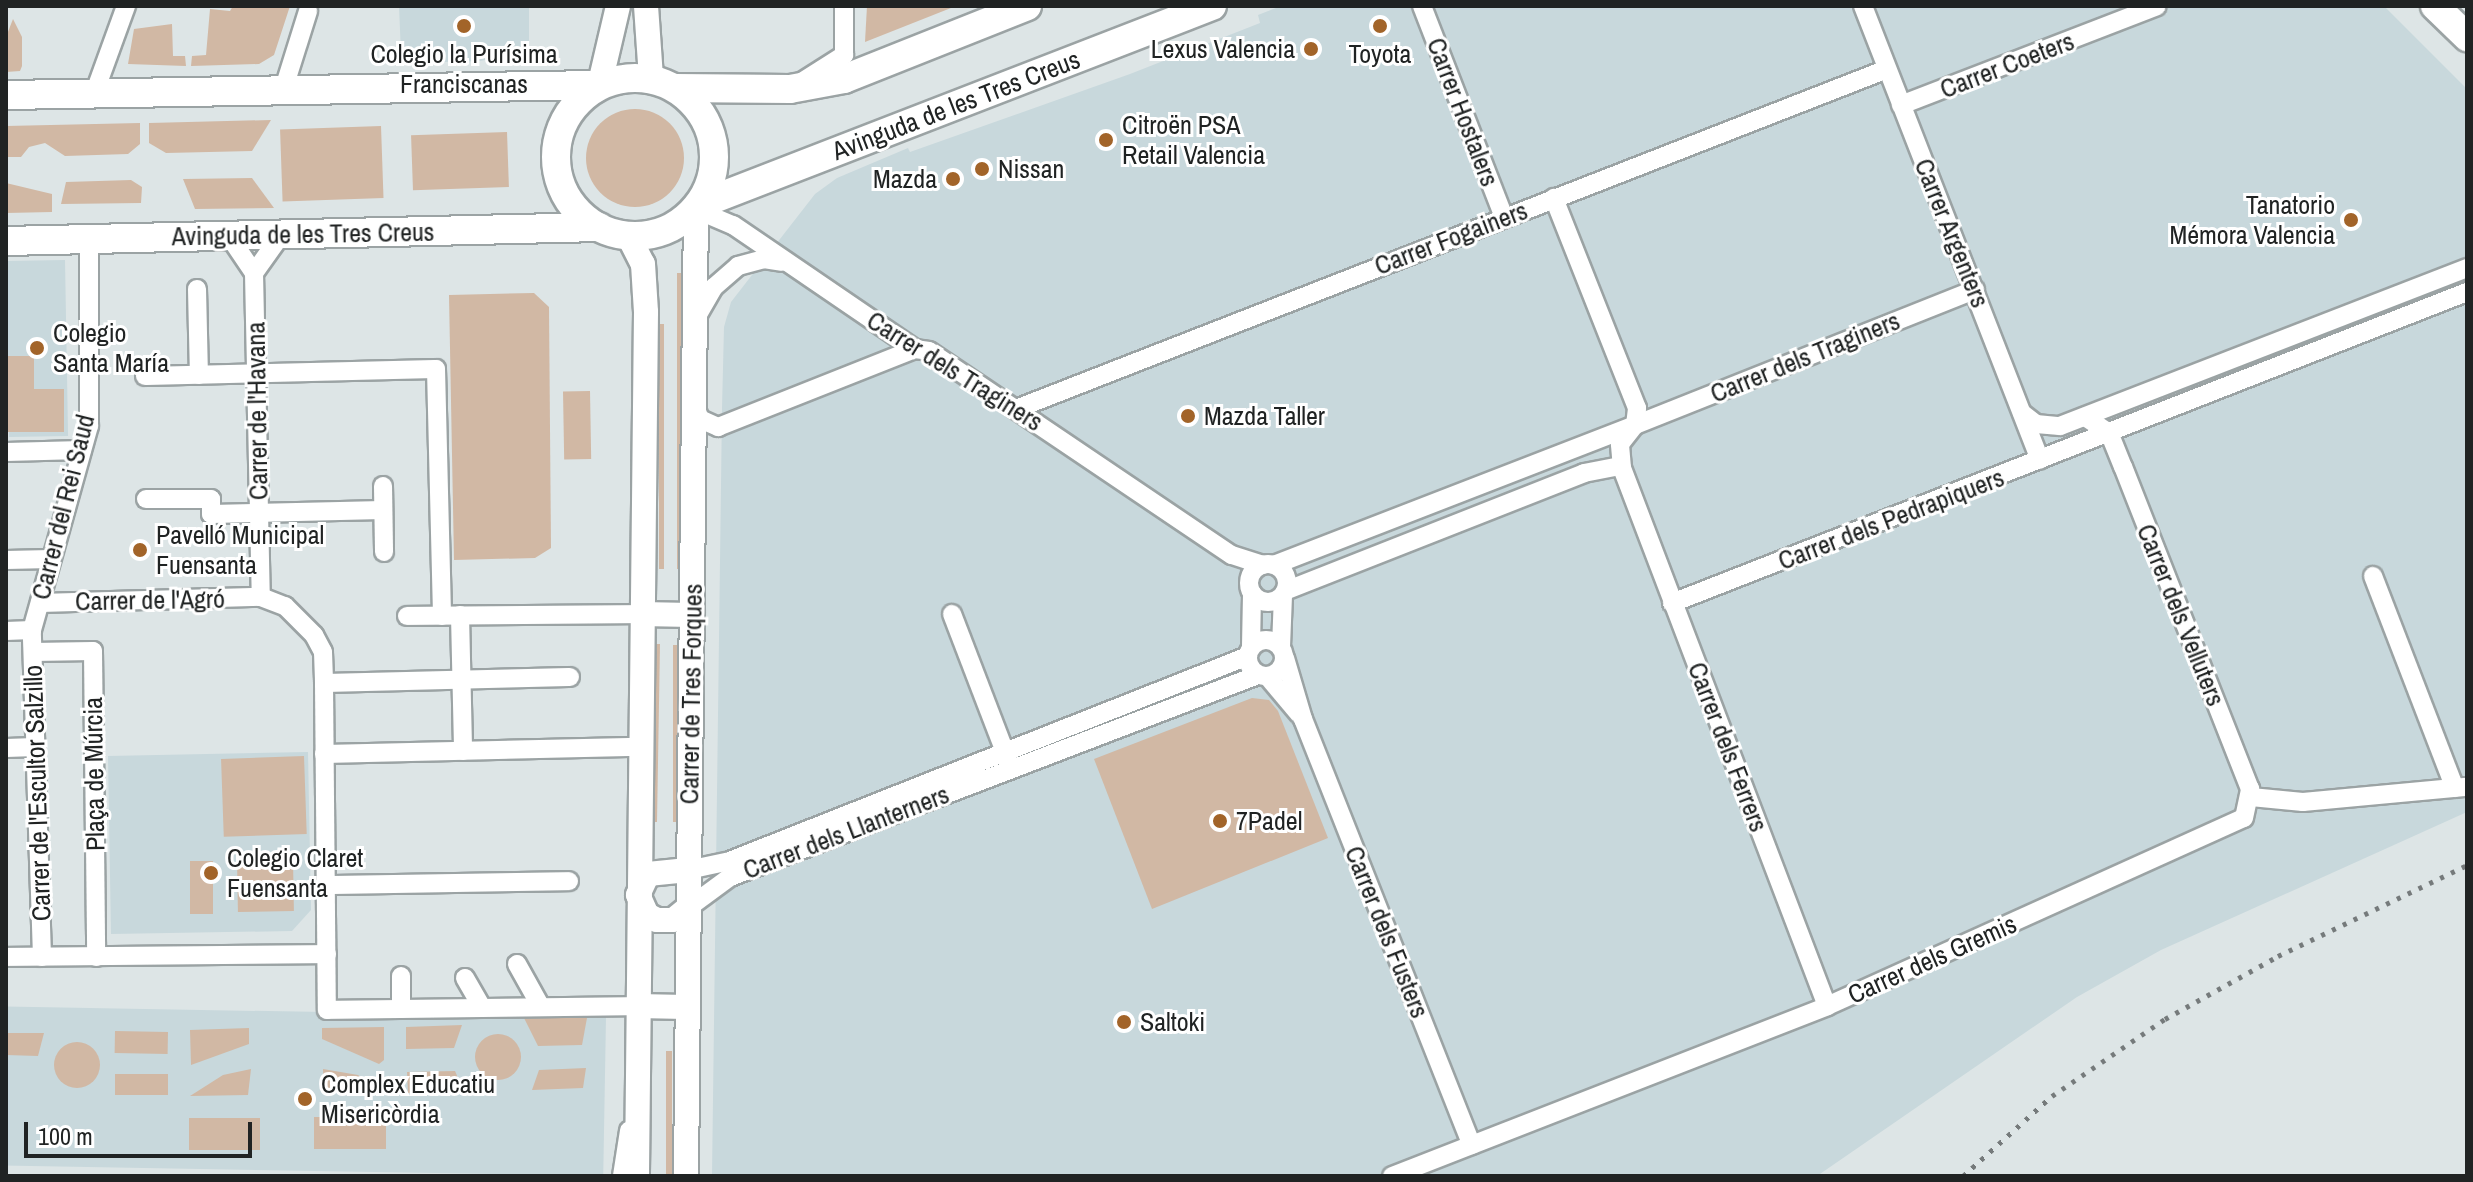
<!DOCTYPE html>
<html>
<head>
<meta charset="utf-8">
<style>
  body { margin:0 }
  #map { position:relative; width:2473px; height:1182px; overflow:hidden; background:#dde5e6; font-family:"Archivo Narrow",sans-serif }
  div>[style] { position:absolute }
  [style*='--x'] { left:calc(var(--x)*1px); top:calc(var(--y)*1px); width:calc(var(--w)*1px); rotate:calc(var(--a)*1deg) }
  .built>* { inset:0; background:#c8d8dc; transform-origin:0 0 }
  .green>* { inset:0; background:#d1b8a4; transform-origin:0 0 }
  .round { border-radius:50% }
  .roads { filter:drop-shadow(2px 0 #9ba3a4) drop-shadow(-2px 0 #9ba3a4) drop-shadow(0 2px #9ba3a4) drop-shadow(0 -2px #9ba3a4) }
  .street>* { height:18px; margin:-9px; padding:0 9px; transform-origin:9px; border-radius:9px; background:#fff }
  .street>.ring { margin:-9px; padding:0; box-sizing:content-box; background:none; border:18px solid #fff; border-radius:50% }
  .secondary>* { height:24px; margin:-12px; padding:0 12px; transform-origin:12px; border-radius:12px; background:#fff }
  .primary>* { height:28px; margin:-14px; padding:0 14px; transform-origin:14px; border-radius:14px; background:#fff }
  .primary>.ring { margin:-14px; padding:0; box-sizing:content-box; background:none; border:28px solid #fff; border-radius:50% }
  .rail>* { height:5px; margin-top:-2.5px; transform-origin:0; background:repeating-linear-gradient(90deg,#757a7b 0 4px,transparent 0 12px) }
  .dots>* { width:22px; height:22px; translate:-50% -50%; box-sizing:border-box; border:4px solid #fff; border-radius:50% }
  span { translate:-50% -50%; white-space:nowrap; text-align:center; line-height:1.15; -webkit-text-stroke:6px #fff; paint-order:stroke }
  .poi-label { font-size:26px; color:#202323 }
  .right { translate:-100% -50%; text-align:right }
  .left { translate:0 -50%; text-align:left }
  .street-label { font-size:26px; color:#202323 }
  .frame { position:absolute; inset:0; border:8px solid #202323; pointer-events:none }
  .scale { position:absolute; left:24px; top:1122px; width:228px; height:36px; box-sizing:border-box; border:4px solid #202323; border-top:0; padding-left:10px; font-size:24px; line-height:28px; white-space:nowrap; color:#202323; -webkit-text-stroke:6px #fff; paint-order:stroke }
</style>
</head>
<body>
<div id="map">
  <div class="built">
    <div style="clip-path:polygon(399px 6px,529px 6px,529px 51px,480px 61px,407px 63px,401px 54px)"></div>
    <div style="clip-path:polygon(1281px 6px,2384px 6px,2467px 89px,2467px 812px,2161px 950px,2077px 997px,1817px 1176px,712px 1176px,722px 408px,724px 327px,731px 302px,815px 194px,837px 178px,908px 148px,910px 152px,1130px 74px,1260px 23px,1258px 15px)"></div>
    <div style="left:65px;top:260px;width:176px;height:59px;rotate:89deg"></div>
    <div style="clip-path:polygon(308px 752px,311px 910px,292px 931px,111px 934px,108px 756px)"></div>
    <div style="left:606px;top:1017px;width:159px;height:600px;rotate:91deg"></div>
  </div>
  <div class="green">
    <div style="clip-path:polygon(233px 6px,290px 6px,274px 55px,259px 64px,191px 66px,192px 56px,206px 55px,210px 9px,230px 11px)"></div>
    <div style="clip-path:polygon(867px 6px,956px 6px,865px 42px)"></div>
    <div style="clip-path:polygon(13px 19px,22px 37px,22px 66px,20px 71px,6px 72px,6px 37px)"></div>
    <div style="clip-path:polygon(172px 24px,173px 56px,185px 56px,186px 66px,128px 64px,134px 29px)"></div>
    <div class="round" style="left:586px;top:109px;width:98px;height:98px"></div>
    <div style="clip-path:polygon(271px 120px,252px 151px,166px 153px,149px 143px,149px 123px)"></div>
    <div style="clip-path:polygon(140px 123px,140px 144px,128px 154px,65px 156px,45px 143px,29px 147px,21px 157px,6px 157px,6px 126px)"></div>
    <div style="left:381px;top:126px;width:72px;height:101px;rotate:88deg"></div>
    <div style="left:507px;top:132px;width:55px;height:96px;rotate:88deg"></div>
    <div style="clip-path:polygon(252px 178px,274px 208px,195px 209px,183px 179px)"></div>
    <div style="clip-path:polygon(131px 180px,142px 187px,141px 203px,61px 204px,66px 182px)"></div>
    <div style="clip-path:polygon(6px 183px,52px 194px,52px 212px,6px 213px)"></div>
    <div style="left:677px;top:273px;width:6px;height:296px"></div>
    <div style="clip-path:polygon(534px 293px,549px 307px,551px 548px,535px 558px,454px 560px,449px 295px)"></div>
    <div style="left:659px;top:324px;width:5px;height:245px"></div>
    <div style="left:6px;top:356px;width:28px;height:33px"></div>
    <div style="left:64px;top:389px;width:43px;height:58px;rotate:90deg"></div>
    <div style="left:590px;top:391px;width:68px;height:27px;rotate:89deg"></div>
    <div style="clip-path:polygon(656px 644px,660px 644px,657px 822px,652px 822px)"></div>
    <div style="left:673px;top:645px;width:5px;height:177px"></div>
    <div style="clip-path:polygon(1252px 698px,1269px 700px,1278px 711px,1328px 838px,1152px 909px,1094px 759px)"></div>
    <div style="left:304px;top:756px;width:78px;height:83px;rotate:88deg"></div>
    <div style="left:293px;top:859px;width:52px;height:56px;rotate:89deg"></div>
    <div style="left:190px;top:861px;width:23px;height:53px"></div>
    <div style="clip-path:polygon(524px 1018px,587px 1018px,582px 1045px,538px 1046px)"></div>
    <div style="clip-path:polygon(462px 1025px,454px 1048px,406px 1049px,406px 1027px)"></div>
    <div style="clip-path:polygon(384px 1027px,384px 1060px,379px 1064px,322px 1039px,322px 1028px)"></div>
    <div style="clip-path:polygon(249px 1028px,249px 1044px,191px 1065px,190px 1030px)"></div>
    <div style="left:115px;top:1031px;width:53px;height:22px;rotate:1deg"></div>
    <div style="clip-path:polygon(6px 1033px,44px 1033px,38px 1056px,6px 1055px)"></div>
    <div class="round" style="left:475px;top:1034px;width:46px;height:46px"></div>
    <div class="round" style="left:54px;top:1042px;width:46px;height:46px"></div>
    <div style="left:666px;top:1051px;width:6px;height:125px"></div>
    <div style="clip-path:polygon(586px 1068px,583px 1088px,532px 1090px,539px 1070px)"></div>
    <div style="clip-path:polygon(251px 1069px,248px 1095px,190px 1096px,223px 1075px)"></div>
    <div style="clip-path:polygon(323px 1069px,358px 1075px,383px 1094px,324px 1092px)"></div>
    <div style="clip-path:polygon(455px 1071px,464px 1092px,408px 1093px,407px 1072px)"></div>
    <div style="left:115px;top:1074px;width:53px;height:21px"></div>
    <div style="left:314px;top:1117px;width:72px;height:32px"></div>
    <div style="left:189px;top:1118px;width:71px;height:32px"></div>
  </div>
  <div class="roads">
    <div class="street">
      <div style="--x:1422;--y:6;--w:226;--a:68.8"></div>
      <div style="--x:1863;--y:6;--w:487;--a:68.7"></div>
      <div style="--x:803;--y:81;--w:49;--a:-32.4"></div>
      <div style="--x:844;--y:55;--w:49;--a:-90"></div>
      <div style="--x:283;--y:91;--w:84;--a:-72.6"></div>
      <div style="--x:94;--y:94;--w:94;--a:-70"></div>
      <div style="--x:1901;--y:105;--w:274;--a:-21.1"></div>
      <div style="--x:697;--y:210;--w:39;--a:23"></div>
      <div style="--x:733;--y:225;--w:220;--a:34.3"></div>
      <div style="--x:915;--y:349;--w:14;--a:8"></div>
      <div style="--x:929;--y:351;--w:365;--a:34"></div>
      <div style="--x:1232;--y:555;--w:32;--a:18"></div>
      <div style="--x:229;--y:236;--w:45;--a:56"></div>
      <div style="--x:254;--y:273;--w:324;--a:88.8"></div>
      <div style="--x:254;--y:273;--w:47;--a:-54.6"></div>
      <div style="--x:197;--y:289;--w:86;--a:88.7"></div>
      <div style="--x:696;--y:318;--w:36;--a:-60"></div>
      <div style="--x:714;--y:287;--w:32;--a:-41"></div>
      <div style="--x:738;--y:266;--w:27;--a:-15"></div>
      <div style="--x:764;--y:259;--w:18;--a:9"></div>
      <div style="--x:145;--y:376;--w:291;--a:-1.4"></div>
      <div style="--x:436;--y:369;--w:247;--a:88.6"></div>
      <div style="--x:694;--y:404;--w:16;--a:68"></div>
      <div style="--x:700;--y:419;--w:20;--a:24"></div>
      <div style="--x:718;--y:427;--w:212;--a:-21.6"></div>
      <div style="--x:1016;--y:409;--w:935;--a:-21.32"></div>
      <div style="--x:2022;--y:413;--w:18;--a:38"></div>
      <div style="--x:2036;--y:424;--w:24;--a:5"></div>
      <div style="--x:2060;--y:426;--w:437;--a:-21.2"></div>
      <div style="--x:6;--y:452;--w:76;--a:-1.5"></div>
      <div style="--x:383;--y:486;--w:66;--a:89.1"></div>
      <div style="--x:146;--y:499;--w:65;--a:0"></div>
      <div style="--x:211;--y:499;--w:15;--a:90"></div>
      <div style="--x:211;--y:514;--w:172;--a:-1.3"></div>
      <div style="--x:6;--y:560;--w:45;--a:-1.3"></div>
      <div class="ring" style="left:1249px;top:564px;width:20px;height:20px"></div>
      <div style="--x:1274;--y:565;--w:387;--a:-21.2"></div>
      <div style="--x:1635;--y:425;--w:17;--a:-83"></div>
      <div style="--x:1637;--y:408;--w:226;--a:-111.6"></div>
      <div style="--x:2373;--y:576;--w:227;--a:68.9"></div>
      <div style="--x:1285;--y:591;--w:321;--a:-21.5"></div>
      <div style="--x:1584;--y:473;--w:38;--a:-11"></div>
      <div style="--x:40;--y:603;--w:221;--a:-1.6"></div>
      <div style="--x:261;--y:597;--w:26;--a:21"></div>
      <div style="--x:285;--y:606;--w:41;--a:45"></div>
      <div style="--x:314;--y:635;--w:19;--a:62"></div>
      <div style="--x:323;--y:652;--w:31;--a:88"></div>
      <div style="--x:324;--y:683;--w:327;--a:89.5"></div>
      <div style="--x:327;--y:1010;--w:311;--a:-0.7"></div>
      <div style="--x:1672;--y:603;--w:854;--a:-21.37"></div>
      <div style="--x:952;--y:614;--w:162;--a:69"></div>
      <div style="--x:460;--y:615;--w:136;--a:88.7"></div>
      <div style="--x:407;--y:616;--w:234;--a:-0.5"></div>
      <div style="--x:6;--y:631;--w:26;--a:-2"></div>
      <div class="ring" style="left:1248px;top:640px;width:18px;height:18px"></div>
      <div style="--x:1251;--y:647;--w:54;--a:-88.9"></div>
      <div style="--x:1281;--y:647;--w:52;--a:-87.8"></div>
      <div style="--x:33;--y:652;--w:60;--a:-1"></div>
      <div style="--x:93;--y:651;--w:306;--a:89.4"></div>
      <div style="--x:1285;--y:658;--w:64;--a:73.6"></div>
      <div style="--x:1303;--y:719;--w:458;--a:68.4"></div>
      <div style="--x:1268;--y:677;--w:48;--a:50"></div>
      <div style="--x:324;--y:683;--w:246;--a:-1.4"></div>
      <div style="--x:6;--y:748;--w:29;--a:-2"></div>
      <div style="--x:324;--y:754;--w:316;--a:-1.3"></div>
      <div style="--x:2251;--y:797;--w:52;--a:5.5"></div>
      <div style="--x:2303;--y:802;--w:162;--a:-5.3"></div>
      <div style="--x:688;--y:870;--w:40;--a:-12"></div>
      <div style="--x:727;--y:862;--w:560;--a:-21.57"></div>
      <div style="--x:326;--y:885;--w:243;--a:-0.9"></div>
      <div style="--x:688;--y:908;--w:52;--a:-36.4"></div>
      <div style="--x:730;--y:877;--w:565;--a:-20.94"></div>
      <div style="--x:6;--y:957;--w:321;--a:-0.5"></div>
      <div style="--x:42;--y:957;--w:327;--a:-91.8"></div>
      <div style="--x:32;--y:630;--w:212;--a:-74.4"></div>
      <div style="--x:89;--y:426;--w:187;--a:-90"></div>
      <div style="--x:517;--y:964;--w:49;--a:60.8"></div>
      <div style="--x:401;--y:976;--w:33;--a:90"></div>
      <div style="--x:465;--y:978;--w:34;--a:60"></div>
      <div style="--x:1827;--y:1006;--w:576;--a:-110.86"></div>
      <div style="--x:1622;--y:468;--w:24;--a:-95"></div>
      <div style="--x:1620;--y:444;--w:24;--a:-52"></div>
      <div style="--x:1635;--y:425;--w:366;--a:-21.7"></div>
      <div style="--x:622;--y:1176;--w:46;--a:-81.2"></div>
      <div style="--x:1392;--y:1176;--w:467;--a:-21.3"></div>
      <div style="--x:1827;--y:1006;--w:457;--a:-24.3"></div>
      <div style="--x:2244;--y:818;--w:30;--a:-78"></div>
      <div style="--x:2250;--y:789;--w:346;--a:-111.5"></div>
      <div style="--x:2123;--y:467;--w:37;--a:-112"></div>
      <div style="--x:2109;--y:433;--w:29;--a:-146"></div>
    </div>
    <div class="secondary">
      <div style="--x:646;--y:6;--w:72;--a:86"></div>
      <div style="--x:600;--y:83;--w:79;--a:-76.8"></div>
      <div style="--x:629;--y:237;--w:30;--a:63"></div>
      <div style="--x:643;--y:264;--w:48;--a:86.4"></div>
      <div style="--x:646;--y:312;--w:864;--a:90.6"></div>
      <div style="--x:641;--y:614;--w:51;--a:1.1"></div>
      <div style="--x:688;--y:908;--w:19;--a:141"></div>
      <div style="--x:673;--y:920;--w:16;--a:180"></div>
      <div style="--x:657;--y:920;--w:11;--a:-153"></div>
      <div style="--x:647;--y:915;--w:22;--a:-114"></div>
      <div style="--x:638;--y:895;--w:23;--a:-65"></div>
      <div style="--x:648;--y:874;--w:40;--a:-5.7"></div>
      <div style="--x:638;--y:1006;--w:48;--a:1.2"></div>
      <div style="--x:686;--y:1176;--w:965;--a:-89.41"></div>
    </div>
    <div class="primary">
      <div style="--x:2435;--y:6;--w:45;--a:44.1"></div>
      <div class="ring" style="left:556px;top:78px;width:130px;height:130px"></div>
      <div style="--x:675;--y:88;--w:115;--a:0.5"></div>
      <div style="--x:790;--y:89;--w:55;--a:-10.5"></div>
      <div style="--x:844;--y:79;--w:197;--a:-21.7"></div>
      <div style="--x:6;--y:95;--w:591;--a:-0.97"></div>
      <div style="--x:701;--y:204;--w:548;--a:-21.18"></div>
      <div style="--x:6;--y:241;--w:593;--a:-1.35"></div>
    </div>
  </div>
  <div class="rail">
    <div style="--x:1963;--y:1176;--w:120;--a:-42"></div>
    <div style="--x:2052;--y:1096;--w:137;--a:-34.3"></div>
    <div style="--x:2165;--y:1019;--w:129;--a:-29.1"></div>
    <div style="--x:2278;--y:956;--w:210;--a:-25.7"></div>
  </div>
  <div class="dots">
    <div style="left:464px;top:26px;background:#a26429"></div>
    <div style="left:1380px;top:26px;background:#a26429"></div>
    <div style="left:1311px;top:49px;background:#a26429"></div>
    <div style="left:1106px;top:140px;background:#a26429"></div>
    <div style="left:982px;top:169px;background:#a26429"></div>
    <div style="left:953px;top:179px;background:#a26429"></div>
    <div style="left:2351px;top:220px;background:#a26429"></div>
    <div style="left:37px;top:348px;background:#a26429"></div>
    <div style="left:1188px;top:416px;background:#a26429"></div>
    <div style="left:140px;top:550px;background:#a26429"></div>
    <div style="left:1220px;top:821px;background:#a26429"></div>
    <div style="left:211px;top:873px;background:#a26429"></div>
    <div style="left:1124px;top:1022px;background:#a26429"></div>
    <div style="left:305px;top:1099px;background:#a26429"></div>
  </div>
  <div class="poi-label">
    <span class="right" style="left:1295px;top:49px">Lexus Valencia</span>
    <span style="left:464px;top:69px">Colegio la Purísima<br>Franciscanas</span>
    <span style="left:1380px;top:54px">Toyota</span>
    <span class="left" style="left:1122px;top:140px">Citroën PSA<br>Retail Valencia</span>
    <span class="left" style="left:998px;top:169px">Nissan</span>
    <span class="right" style="left:937px;top:179px">Mazda</span>
    <span class="right" style="left:2335px;top:220px">Tanatorio<br>Mémora Valencia</span>
    <span class="left" style="left:53px;top:348px">Colegio<br>Santa María</span>
    <span class="left" style="left:1204px;top:416px">Mazda Taller</span>
    <span class="left" style="left:156px;top:550px">Pavelló Municipal<br>Fuensanta</span>
    <span class="left" style="left:1236px;top:821px">7Padel</span>
    <span class="left" style="left:227px;top:873px">Colegio Claret<br>Fuensanta</span>
    <span class="left" style="left:1140px;top:1022px">Saltoki</span>
    <span class="left" style="left:321px;top:1099px">Complex Educatiu<br>Misericòrdia</span>
  </div>
  <div class="street-label">
    <span style="left:2007px;top:65px;rotate:-21deg">Carrer Coeters</span>
    <span style="left:956px;top:105px;rotate:-21deg">Avinguda de les Tres Creus</span>
    <span style="left:1463px;top:112px;rotate:69deg">Carrer Hostalers</span>
    <span style="left:1952px;top:233px;rotate:68deg">Carrer Argenters</span>
    <span style="left:303px;top:234px;rotate:-1deg">Avinguda de les Tres Creus</span>
    <span style="left:1451px;top:238px;rotate:-21deg">Carrer Fogainers</span>
    <span style="left:1805px;top:357px;rotate:-22deg">Carrer dels Traginers</span>
    <span style="left:955px;top:371px;rotate:32deg">Carrer dels Traginers</span>
    <span style="left:257px;top:411px;rotate:-91deg">Carrer de l'Havana</span>
    <span style="left:63px;top:507px;rotate:-76deg">Carrer del Rei Saud</span>
    <span style="left:1891px;top:519px;rotate:-21deg">Carrer dels Pedrapiquers</span>
    <span style="left:150px;top:600px;rotate:-1deg">Carrer de l'Agró</span>
    <span style="left:2181px;top:615px;rotate:68deg">Carrer dels Velluters</span>
    <span style="left:691px;top:694px;rotate:-89deg">Carrer de Tres Forques</span>
    <span style="left:1728px;top:747px;rotate:69deg">Carrer dels Ferrers</span>
    <span style="left:94px;top:774px;rotate:-91deg">Plaça de Múrcia</span>
    <span style="left:37px;top:793px;rotate:-92deg">Carrer de l'Escultor Salzillo</span>
    <span style="left:846px;top:832px;rotate:-21deg">Carrer dels Llanterners</span>
    <span style="left:1387px;top:932px;rotate:68deg">Carrer dels Fusters</span>
    <span style="left:1932px;top:959px;rotate:-24deg">Carrer dels Gremis</span>
  </div>
  <div class="frame"></div>
  <div class="scale">100 m</div>
</div>
</body>
</html>
